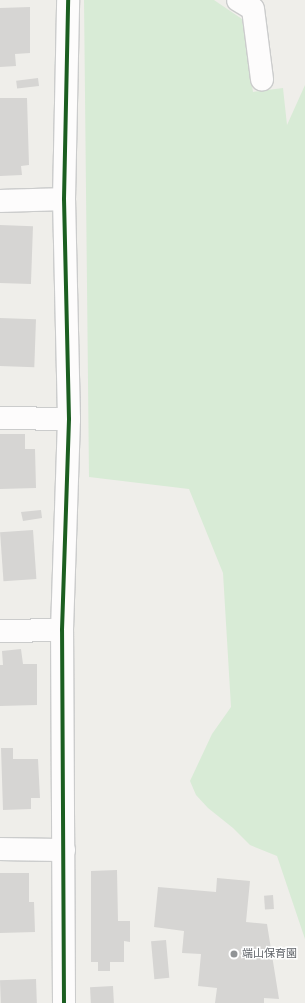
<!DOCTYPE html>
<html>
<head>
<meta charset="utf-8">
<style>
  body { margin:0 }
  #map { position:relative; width:305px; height:1003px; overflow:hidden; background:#efeeea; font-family:Roboto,"Noto Sans JP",sans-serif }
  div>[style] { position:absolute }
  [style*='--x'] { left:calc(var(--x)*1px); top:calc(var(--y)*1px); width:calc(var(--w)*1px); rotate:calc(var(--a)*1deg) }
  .green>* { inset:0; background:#d8ebd6 }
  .building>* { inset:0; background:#d6d5d3; transform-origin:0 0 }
  .roads { filter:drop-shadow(1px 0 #cbcccc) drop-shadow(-1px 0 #cbcccc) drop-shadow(0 1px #cbcccc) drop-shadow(0 -1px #cbcccc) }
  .street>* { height:22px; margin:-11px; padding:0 11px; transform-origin:11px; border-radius:11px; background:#fdfcfc }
  .cycleway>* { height:4px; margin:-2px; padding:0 2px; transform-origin:2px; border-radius:2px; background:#1b5e20 }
  .dots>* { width:11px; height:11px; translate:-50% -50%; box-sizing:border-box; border:2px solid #fff; border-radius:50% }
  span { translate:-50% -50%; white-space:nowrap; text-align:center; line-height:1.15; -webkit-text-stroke:3px #fff; paint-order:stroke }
  .poi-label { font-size:11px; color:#5f6368 }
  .left { translate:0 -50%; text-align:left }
</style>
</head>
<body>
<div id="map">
  <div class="green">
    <div style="clip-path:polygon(84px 0,214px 0,242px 19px,253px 92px,283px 88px,287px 125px,305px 85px,305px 939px,277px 856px,250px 845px,233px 828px,208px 808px,196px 795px,190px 781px,212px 734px,231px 707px,223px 573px,189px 489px,89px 477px)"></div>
  </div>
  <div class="building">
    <div style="clip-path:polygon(30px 7px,30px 53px,15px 54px,16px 66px,0 67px,0 8px)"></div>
    <div style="left:38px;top:78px;width:8px;height:22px;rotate:83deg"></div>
    <div style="clip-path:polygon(0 98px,27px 98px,29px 165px,21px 166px,22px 175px,0 176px)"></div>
    <div style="left:0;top:225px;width:33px;height:58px;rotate:2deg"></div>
    <div style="left:0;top:318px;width:36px;height:48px;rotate:2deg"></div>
    <div style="clip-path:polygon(0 434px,25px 434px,25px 449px,35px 449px,36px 488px,0 489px)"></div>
    <div style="clip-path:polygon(41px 510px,42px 518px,23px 521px,21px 512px)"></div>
    <div style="left:33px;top:530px;width:49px;height:33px;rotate:86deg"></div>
    <div style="clip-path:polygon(21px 649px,23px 664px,37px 664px,37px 705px,0 706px,0 665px,3px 665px,2px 651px)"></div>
    <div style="clip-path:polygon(1px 748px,13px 748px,13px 759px,38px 759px,40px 798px,31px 798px,31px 809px,3px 810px)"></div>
    <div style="clip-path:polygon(117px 870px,118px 921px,130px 921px,130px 942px,124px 941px,124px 962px,110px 962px,110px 971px,98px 971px,98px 962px,91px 962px,91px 871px)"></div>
    <div style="clip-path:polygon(0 873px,29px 873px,29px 902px,34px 902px,35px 932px,0 933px)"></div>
    <div style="clip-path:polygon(217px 878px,250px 881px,246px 922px,267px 924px,279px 999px,264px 998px,264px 1003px,215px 1003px,217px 988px,198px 986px,201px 954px,182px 953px,184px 931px,154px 927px,158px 887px,216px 892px)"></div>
    <div style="left:273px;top:895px;width:14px;height:9px;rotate:86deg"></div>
    <div style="left:166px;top:940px;width:38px;height:15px;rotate:85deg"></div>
    <div style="left:36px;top:979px;width:24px;height:36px;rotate:88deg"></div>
    <div style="left:113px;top:986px;width:17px;height:23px;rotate:87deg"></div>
  </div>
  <div class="roads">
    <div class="street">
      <div style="--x:238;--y:0;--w:17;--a:31"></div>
      <div style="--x:253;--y:9;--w:71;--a:82.7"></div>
      <div style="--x:0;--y:201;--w:64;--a:-1.8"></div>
      <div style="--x:0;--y:418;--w:69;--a:0.8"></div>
      <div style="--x:0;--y:631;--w:62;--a:-0.9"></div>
      <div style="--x:0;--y:849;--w:64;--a:0.9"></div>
      <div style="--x:64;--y:1003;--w:373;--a:-90.3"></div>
      <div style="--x:62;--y:630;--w:211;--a:-88.1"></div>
      <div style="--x:69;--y:419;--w:220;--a:-91.3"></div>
      <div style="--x:64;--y:199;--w:199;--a:-88.8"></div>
    </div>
  </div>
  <div class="cycleway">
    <div style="--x:64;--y:1003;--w:373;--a:-90.3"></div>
    <div style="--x:62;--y:630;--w:211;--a:-88.1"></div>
    <div style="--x:69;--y:419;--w:220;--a:-91.3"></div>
    <div style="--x:64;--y:199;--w:199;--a:-88.8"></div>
  </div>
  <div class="dots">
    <div style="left:234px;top:954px;background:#919496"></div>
  </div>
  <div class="poi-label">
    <span class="left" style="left:242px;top:954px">端山保育園</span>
  </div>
</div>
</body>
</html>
